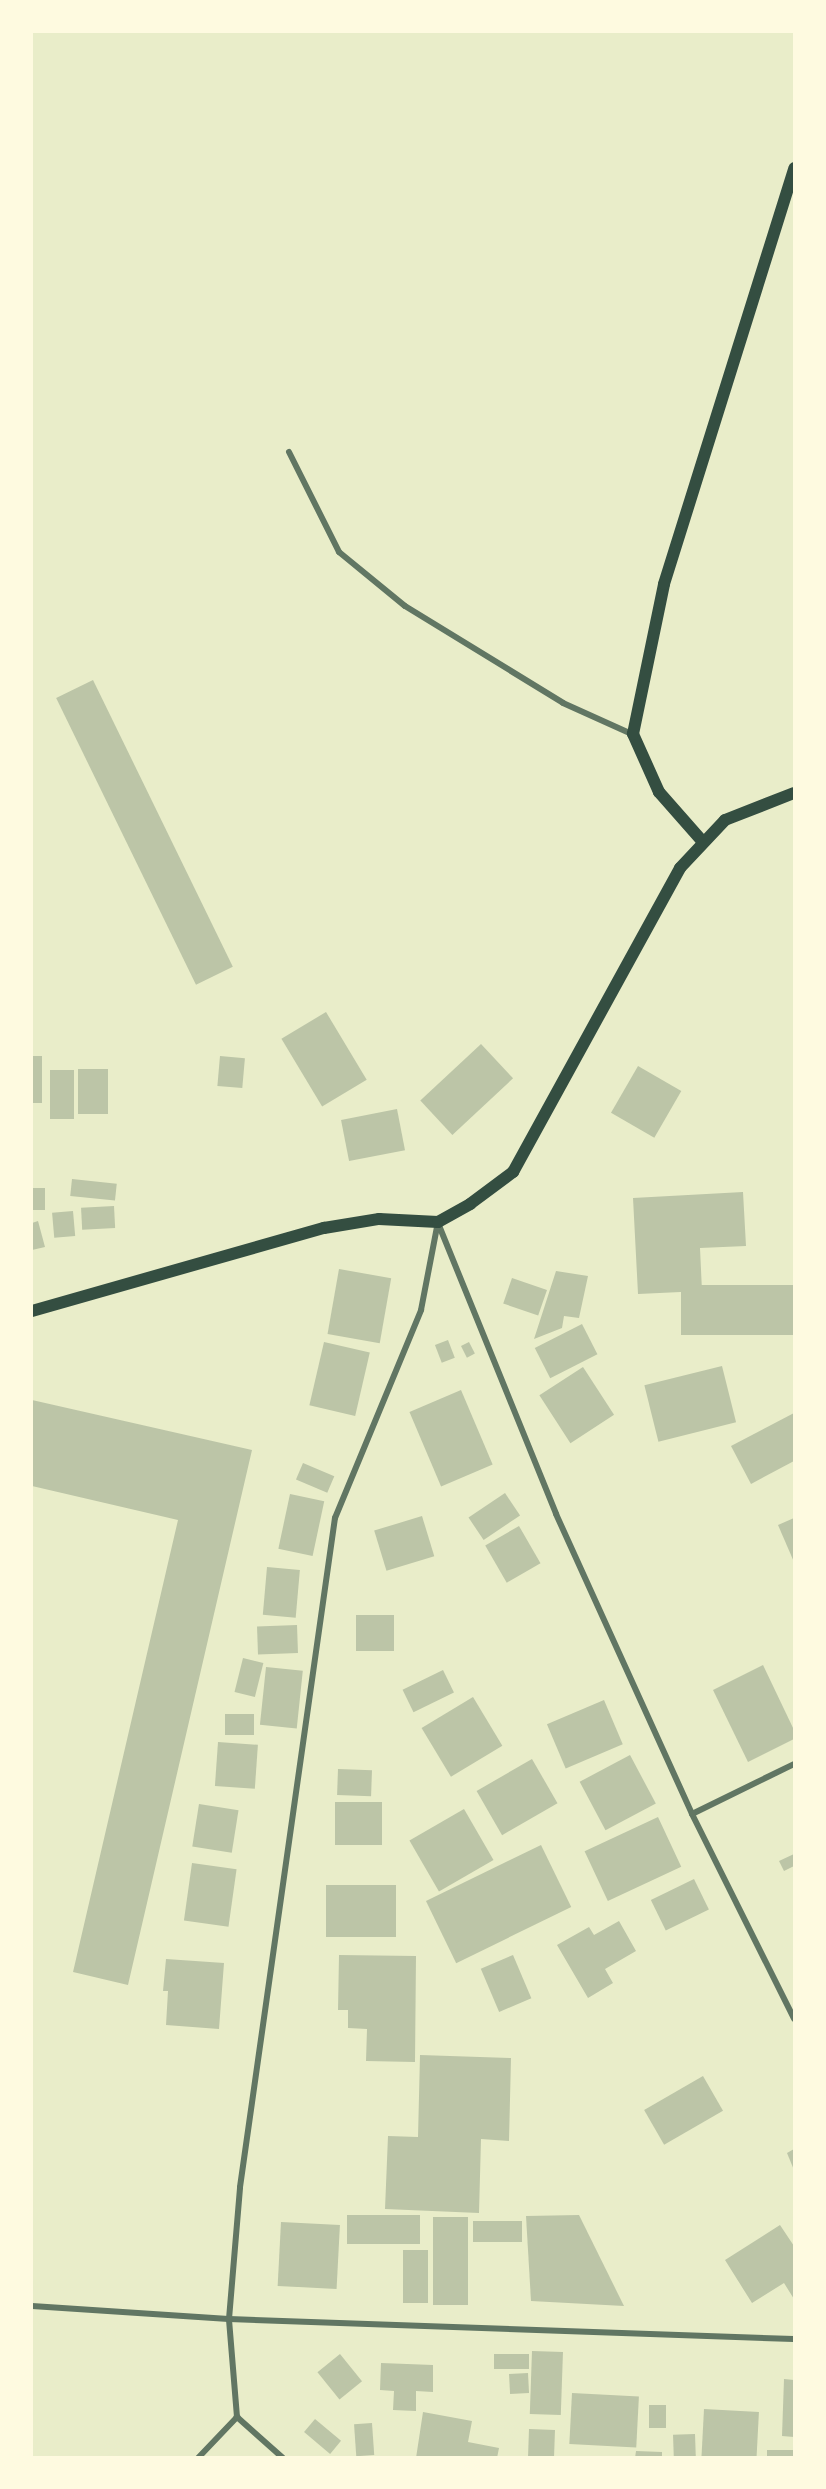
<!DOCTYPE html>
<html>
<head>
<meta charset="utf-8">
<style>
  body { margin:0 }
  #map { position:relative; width:826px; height:2489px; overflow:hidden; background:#e9edc9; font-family:"Crimson Pro",serif }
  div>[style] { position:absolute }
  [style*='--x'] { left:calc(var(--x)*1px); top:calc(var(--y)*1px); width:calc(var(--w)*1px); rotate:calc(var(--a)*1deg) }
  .building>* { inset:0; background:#bcc5a7; transform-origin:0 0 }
  .minor>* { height:6px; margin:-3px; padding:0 3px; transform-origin:3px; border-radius:3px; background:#617663 }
  .secondary>* { height:12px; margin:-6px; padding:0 6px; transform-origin:6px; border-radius:6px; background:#344e41 }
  span { translate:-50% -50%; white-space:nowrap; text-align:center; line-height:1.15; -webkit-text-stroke:5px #fefae0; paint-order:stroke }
  .frame { position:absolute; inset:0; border:33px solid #fefae0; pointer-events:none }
</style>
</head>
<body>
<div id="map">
  <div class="building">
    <div style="left:93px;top:680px;width:319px;height:41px;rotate:64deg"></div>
    <div style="left:326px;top:1012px;width:79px;height:52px;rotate:59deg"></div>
    <div style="left:481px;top:1044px;width:47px;height:83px;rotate:47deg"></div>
    <div style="left:32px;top:1056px;width:10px;height:47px"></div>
    <div style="left:220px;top:1056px;width:25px;height:30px;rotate:5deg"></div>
    <div style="left:638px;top:1066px;width:50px;height:54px;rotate:30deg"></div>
    <div style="left:78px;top:1069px;width:30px;height:45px"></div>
    <div style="left:74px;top:1070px;width:49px;height:24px;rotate:90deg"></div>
    <div style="left:397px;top:1109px;width:42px;height:57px;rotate:79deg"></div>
    <div style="left:72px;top:1179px;width:45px;height:17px;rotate:6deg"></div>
    <div style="left:32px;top:1188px;width:13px;height:22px"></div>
    <div style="clip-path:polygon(743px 1192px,746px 1246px,700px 1248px,702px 1291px,638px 1294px,633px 1198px)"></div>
    <div style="left:114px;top:1206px;width:22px;height:33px;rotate:87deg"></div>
    <div style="left:73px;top:1211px;width:25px;height:21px;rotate:85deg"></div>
    <div style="clip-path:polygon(38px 1221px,45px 1247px,32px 1250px,32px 1223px)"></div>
    <div style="left:339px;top:1269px;width:53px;height:66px;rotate:10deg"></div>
    <div style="clip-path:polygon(556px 1271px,588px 1276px,579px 1318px,564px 1316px,562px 1328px,534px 1339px)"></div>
    <div style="left:512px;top:1278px;width:37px;height:27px;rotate:19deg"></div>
    <div style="left:794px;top:1285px;width:50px;height:113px;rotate:90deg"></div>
    <div style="left:582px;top:1324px;width:34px;height:53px;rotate:63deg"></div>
    <div style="left:448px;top:1340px;width:19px;height:14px;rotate:69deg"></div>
    <div style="left:324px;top:1342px;width:47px;height:65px;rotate:13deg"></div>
    <div style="left:469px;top:1342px;width:13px;height:9px;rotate:63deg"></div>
    <div style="left:722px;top:1366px;width:58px;height:80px;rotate:76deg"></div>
    <div style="left:583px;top:1367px;width:57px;height:52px;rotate:57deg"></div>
    <div style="left:461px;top:1390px;width:81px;height:56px;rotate:67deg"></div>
    <div style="clip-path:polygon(32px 1400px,252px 1450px,128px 1985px,73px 1972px,178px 1520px,32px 1486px)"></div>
    <div style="clip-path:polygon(794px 1413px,794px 1461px,751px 1484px,731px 1446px)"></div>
    <div style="left:303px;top:1463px;width:34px;height:18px;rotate:23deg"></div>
    <div style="left:505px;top:1493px;width:27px;height:44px;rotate:56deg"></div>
    <div style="left:290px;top:1494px;width:35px;height:56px;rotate:12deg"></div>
    <div style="left:422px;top:1516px;width:42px;height:50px;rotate:73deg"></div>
    <div style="clip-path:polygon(794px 1518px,794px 1562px,778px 1525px)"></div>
    <div style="left:519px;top:1526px;width:43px;height:39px;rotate:60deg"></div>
    <div style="left:267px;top:1567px;width:33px;height:48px;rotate:5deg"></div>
    <div style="left:356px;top:1615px;width:38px;height:36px"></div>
    <div style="left:297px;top:1625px;width:28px;height:40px;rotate:88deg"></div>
    <div style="left:243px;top:1658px;width:21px;height:35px;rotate:14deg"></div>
    <div style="clip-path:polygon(763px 1665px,794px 1730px,794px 1739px,748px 1762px,713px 1690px)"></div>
    <div style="left:266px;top:1667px;width:37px;height:58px;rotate:6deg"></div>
    <div style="left:443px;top:1670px;width:25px;height:45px;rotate:64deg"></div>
    <div style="left:473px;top:1697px;width:57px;height:60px;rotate:59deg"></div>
    <div style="left:604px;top:1700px;width:48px;height:62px;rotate:67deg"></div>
    <div style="left:225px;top:1714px;width:29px;height:21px"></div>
    <div style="left:218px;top:1742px;width:40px;height:44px;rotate:4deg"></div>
    <div style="left:630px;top:1755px;width:55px;height:57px;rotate:62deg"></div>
    <div style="left:532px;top:1759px;width:51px;height:64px;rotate:60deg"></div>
    <div style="left:338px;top:1769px;width:34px;height:26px;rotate:2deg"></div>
    <div style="left:335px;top:1802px;width:47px;height:43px"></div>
    <div style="left:199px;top:1804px;width:40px;height:43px;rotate:9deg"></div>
    <div style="left:464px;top:1809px;width:59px;height:63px;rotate:60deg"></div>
    <div style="left:658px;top:1817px;width:55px;height:81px;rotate:65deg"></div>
    <div style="left:541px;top:1845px;width:69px;height:128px;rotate:64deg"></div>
    <div style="clip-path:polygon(794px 1854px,794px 1866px,784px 1871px,779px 1861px)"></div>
    <div style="left:192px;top:1863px;width:45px;height:58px;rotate:8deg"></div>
    <div style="left:694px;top:1879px;width:34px;height:48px;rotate:64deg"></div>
    <div style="left:326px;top:1885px;width:70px;height:52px"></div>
    <div style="clip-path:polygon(619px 1921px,636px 1951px,605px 1969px,613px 1983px,588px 1998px,557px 1945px,589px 1927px,594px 1935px)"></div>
    <div style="clip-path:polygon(339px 1955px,416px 1956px,415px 2062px,366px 2061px,367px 2029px,348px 2028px,348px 2010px,338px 2010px)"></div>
    <div style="left:513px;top:1955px;width:47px;height:35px;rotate:67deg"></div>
    <div style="clip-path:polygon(166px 1959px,224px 1963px,219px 2029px,166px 2025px,168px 1991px,163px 1991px)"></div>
    <div style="clip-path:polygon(420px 2055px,511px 2058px,509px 2141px,481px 2139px,479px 2213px,385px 2209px,388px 2136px,418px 2137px)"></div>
    <div style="left:703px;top:2076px;width:40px;height:68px;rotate:60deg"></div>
    <div style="clip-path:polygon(794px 2149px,794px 2170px,787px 2153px)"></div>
    <div style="left:347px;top:2215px;width:73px;height:29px"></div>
    <div style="clip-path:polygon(579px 2215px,624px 2306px,531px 2301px,526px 2216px)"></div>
    <div style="left:433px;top:2217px;width:35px;height:88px"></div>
    <div style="left:522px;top:2221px;width:21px;height:49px;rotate:90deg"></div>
    <div style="left:281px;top:2222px;width:59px;height:64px;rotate:3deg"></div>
    <div style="clip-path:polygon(780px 2225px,794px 2246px,794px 2299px,784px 2283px,752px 2303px,725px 2260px)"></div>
    <div style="left:403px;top:2250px;width:25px;height:53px"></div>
    <div style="left:532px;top:2351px;width:31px;height:63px;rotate:2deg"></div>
    <div style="left:340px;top:2354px;width:35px;height:29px;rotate:51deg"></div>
    <div style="left:494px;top:2354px;width:35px;height:15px"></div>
    <div style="clip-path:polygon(381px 2363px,433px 2365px,433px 2392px,416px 2391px,416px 2411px,393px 2410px,394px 2391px,380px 2390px)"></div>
    <div style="left:528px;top:2373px;width:20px;height:19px;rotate:87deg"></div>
    <div style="clip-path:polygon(784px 2379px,794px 2380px,794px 2437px,782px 2436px)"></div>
    <div style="left:572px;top:2393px;width:67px;height:51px;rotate:3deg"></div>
    <div style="left:649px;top:2405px;width:17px;height:23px"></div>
    <div style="left:704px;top:2409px;width:55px;height:49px;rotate:3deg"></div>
    <div style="clip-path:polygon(423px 2412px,472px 2421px,468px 2442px,499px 2448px,497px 2458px,416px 2458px)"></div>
    <div style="left:315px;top:2419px;width:34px;height:17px;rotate:40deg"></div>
    <div style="left:372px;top:2423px;width:32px;height:18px;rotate:86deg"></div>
    <div style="left:529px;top:2429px;width:26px;height:29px;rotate:2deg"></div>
    <div style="left:695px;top:2434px;width:24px;height:22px;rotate:88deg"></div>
    <div style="left:767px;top:2450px;width:27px;height:8px"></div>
    <div style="clip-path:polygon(636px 2451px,662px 2452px,662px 2458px,635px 2458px)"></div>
  </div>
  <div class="minor">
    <div style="--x:289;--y:452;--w:112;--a:63.4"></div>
    <div style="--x:339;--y:552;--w:85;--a:39.3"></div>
    <div style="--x:405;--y:606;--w:185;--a:31.5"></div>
    <div style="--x:563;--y:703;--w:76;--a:24.2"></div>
    <div style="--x:438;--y:1223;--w:314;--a:67.9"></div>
    <div style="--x:556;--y:1514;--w:329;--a:65.6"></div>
    <div style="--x:692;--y:1814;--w:229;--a:63.5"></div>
    <div style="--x:692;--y:1814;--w:114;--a:-26.1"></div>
    <div style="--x:32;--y:2306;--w:197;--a:3.8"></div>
    <div style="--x:229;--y:2319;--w:565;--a:2.03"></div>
    <div style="--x:198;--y:2458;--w:57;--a:-46.4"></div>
    <div style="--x:283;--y:2458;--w:62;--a:-138.3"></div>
    <div style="--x:237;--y:2417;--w:98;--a:-94.7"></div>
    <div style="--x:229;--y:2319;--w:132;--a:-85.2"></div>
    <div style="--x:240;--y:2187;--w:676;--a:-81.92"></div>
    <div style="--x:335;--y:1518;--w:225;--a:-67.5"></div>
    <div style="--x:421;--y:1310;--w:90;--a:-79.1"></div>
  </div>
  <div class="secondary">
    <div style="--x:703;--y:842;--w:67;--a:-131.3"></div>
    <div style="--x:659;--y:792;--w:64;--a:-114.1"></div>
    <div style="--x:633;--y:734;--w:153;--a:-78.3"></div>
    <div style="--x:664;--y:584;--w:436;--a:-72.6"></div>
    <div style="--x:32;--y:1311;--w:304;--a:-15.9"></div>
    <div style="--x:324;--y:1228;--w:56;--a:-9.3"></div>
    <div style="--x:379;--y:1219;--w:59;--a:2.9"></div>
    <div style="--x:438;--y:1222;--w:37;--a:-29"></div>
    <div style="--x:470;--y:1204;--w:54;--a:-36.7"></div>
    <div style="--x:513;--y:1172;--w:347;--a:-61.2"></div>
    <div style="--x:680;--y:868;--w:66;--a:-46.8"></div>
    <div style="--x:725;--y:820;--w:74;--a:-21.4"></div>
  </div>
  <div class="frame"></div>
</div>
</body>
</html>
